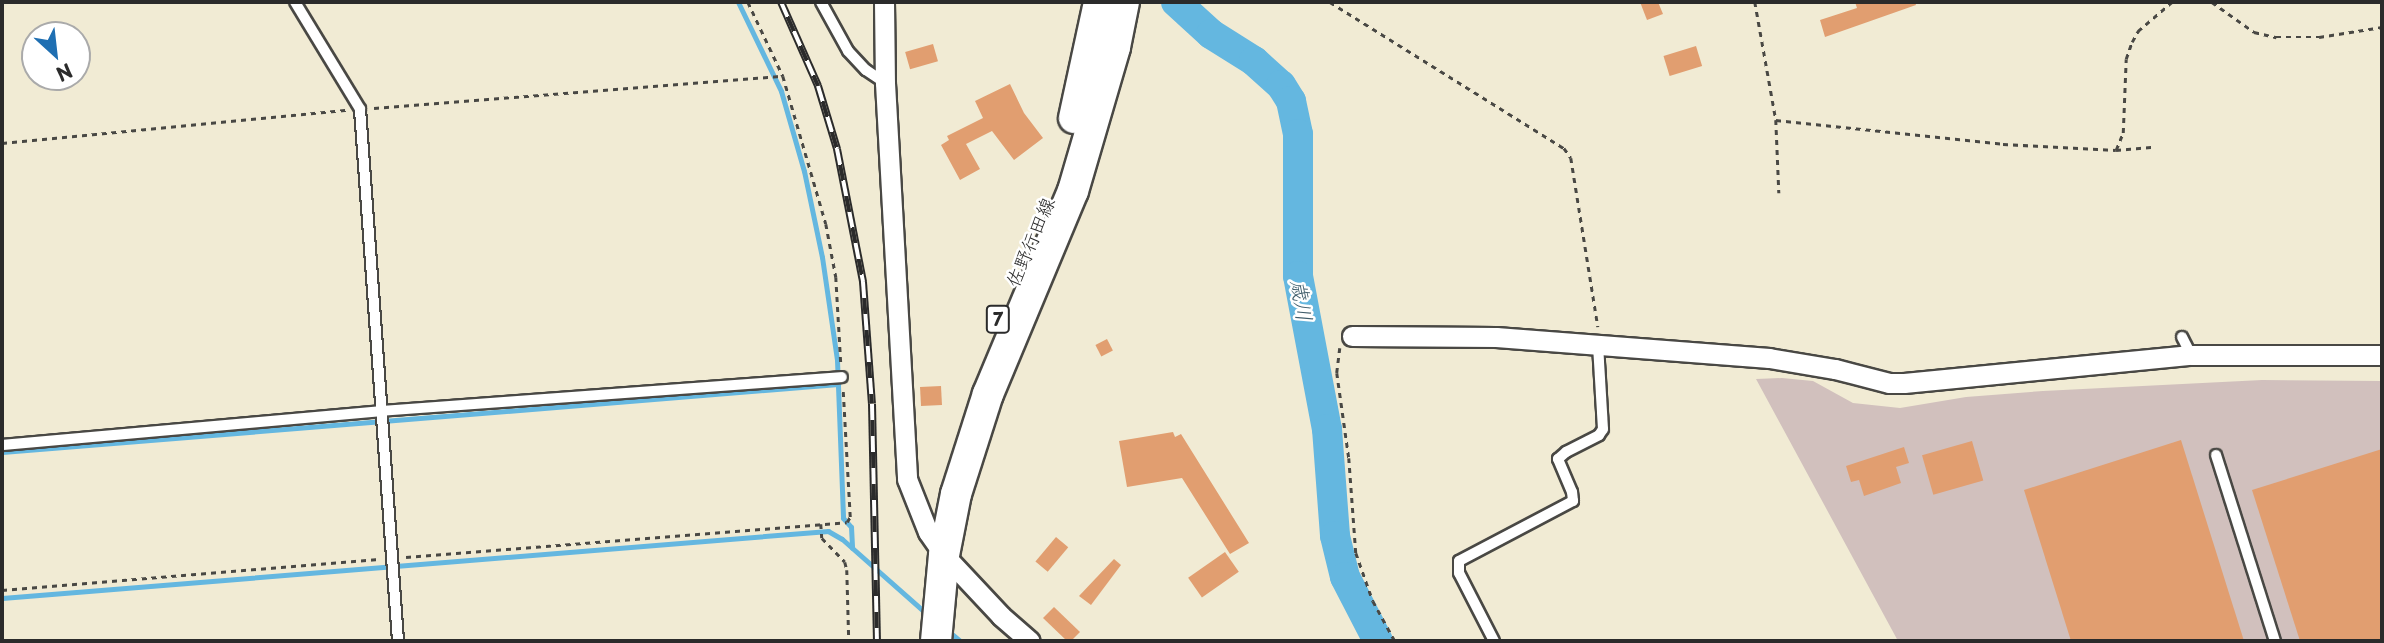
<!DOCTYPE html>
<html>
<head>
<meta charset="utf-8">
<style>
  body { margin:0 }
  #map { position:relative; width:2384px; height:643px; overflow:hidden; background:#f1ebd4; font-family:"Playpen Sans","Klee One",sans-serif }
  div>[style] { position:absolute }
  [style*='--x'] { left:calc(var(--x)*1px); top:calc(var(--y)*1px); width:calc(var(--w)*1px); rotate:calc(var(--a)*1deg) }
  .industrial>* { inset:0; background:#d1c0bd }
  .stream>* { height:5px; margin:-2.5px; padding:0 2.5px; transform-origin:2.5px; border-radius:2.5px; background:#64b7e0 }
  .river>* { height:30px; margin:-15px; padding:0 15px; transform-origin:15px; border-radius:15px; background:#64b7e0 }
  .building>* { inset:0; background:#e19e70; transform-origin:0 0 }
  .path>* { height:2.5px; margin-top:-1.25px; transform-origin:0; background:repeating-linear-gradient(90deg,#494844 0 5px,transparent 0 10px) }
  .roads { filter:drop-shadow(2px 0 #494844) drop-shadow(-2px 0 #494844) drop-shadow(0 2px #494844) drop-shadow(0 -2px #494844) }
  .service>* { height:10px; margin:-5px; padding:0 5px; transform-origin:5px; border-radius:5px; background:#fff }
  .minor>* { height:19px; margin:-9.5px; padding:0 9.5px; transform-origin:9.5px; border-radius:9.5px; background:#fff }
  .primary>* { height:30px; margin:-15px; padding:0 15px; transform-origin:15px; border-radius:15px; background:#fff }
  .rail>* { height:8px; margin-top:-4px; transform-origin:0; background:repeating-linear-gradient(90deg,#fff 0 16px,#2b2b2b 0 32px); box-sizing:border-box; border-block:2px solid #2b2b2b }
  span { translate:-50% -50%; white-space:nowrap; text-align:center; line-height:1.15; -webkit-text-stroke:5px #fff; paint-order:stroke }
  .shield-label span { padding:2px 5px; background:#fff; border:2px solid; border-radius:5px; -webkit-text-stroke-width:0 }
  .shield-label { font-size:18px; color:#2b2b2b; font-weight:700 }
  .street-label { font-size:19px; color:#2b2b2b }
  .water-label { font-size:21px; color:#3f5c6a; font-style:italic }
  .frame { position:absolute; inset:0; border:4px solid #2b2b2b; pointer-events:none }
  .north { position:absolute; left:21px; top:21px; width:70px; height:70px; box-sizing:border-box; background:#fff; border:2px solid #aaa; border-radius:50%; rotate:153deg; font-size:19px; font-weight:700; line-height:28px; text-align:center; color:#2b2b2b }
  .north::after { content:''; display:block; margin:auto; width:24px; height:32px; background:#1f6fb2; clip-path:polygon(50% 0,100% 100%,50% 72%,0 100%) }
</style>
</head>
<body>
<div id="map">
  <div class="industrial">
    <div style="clip-path:polygon(1782px 378px,1813px 381px,1853px 403px,1900px 408px,1966px 397px,2043px 391px,2262px 380px,2382px 381px,2382px 641px,1898px 641px,1756px 379px)"></div>
  </div>
  <div class="stream">
    <div style="--x:738;--y:2;--w:99;--a:64.2"></div>
    <div style="--x:781;--y:91;--w:83;--a:74"></div>
    <div style="--x:804;--y:171;--w:88;--a:78.2"></div>
    <div style="--x:822;--y:257;--w:104;--a:81.7"></div>
    <div style="--x:837;--y:360;--w:158;--a:87.8"></div>
    <div style="--x:843;--y:518;--w:12;--a:48"></div>
    <div style="--x:851;--y:527;--w:21;--a:87"></div>
    <div style="--x:2;--y:452;--w:839;--a:-4.65"></div>
    <div style="--x:2;--y:598;--w:829;--a:-4.64"></div>
    <div style="--x:828;--y:531;--w:16;--a:30"></div>
    <div style="--x:842;--y:539;--w:115;--a:41.5"></div>
    <div style="--x:947;--y:630;--w:17;--a:40"></div>
  </div>
  <div class="river">
    <div style="--x:1176;--y:2;--w:47;--a:42.4"></div>
    <div style="--x:1211;--y:34;--w:51;--a:32.1"></div>
    <div style="--x:1254;--y:61;--w:36;--a:42"></div>
    <div style="--x:1281;--y:85;--w:19;--a:58"></div>
    <div style="--x:1291;--y:101;--w:34;--a:78"></div>
    <div style="--x:1298;--y:134;--w:142;--a:90"></div>
    <div style="--x:1298;--y:276;--w:156;--a:79.3"></div>
    <div style="--x:1327;--y:429;--w:107;--a:85.7"></div>
    <div style="--x:1335;--y:536;--w:42;--a:76.3"></div>
    <div style="--x:1345;--y:577;--w:72;--a:62.7"></div>
  </div>
  <div class="building">
    <div style="clip-path:polygon(1640px 2px,1658px 2px,1663px 14px,1647px 20px)"></div>
    <div style="clip-path:polygon(1855px 2px,1915px 2px,1916px 5px,1825px 37px,1820px 20px,1857px 8px)"></div>
    <div style="left:933px;top:44px;width:18px;height:29px;rotate:74deg"></div>
    <div style="left:1696px;top:46px;width:21px;height:34px;rotate:73deg"></div>
    <div style="clip-path:polygon(1010px 84px,1024px 113px,1043px 138px,1014px 160px,992px 131px,966px 144px,980px 169px,960px 180px,941px 145px,949px 140px,947px 136px,983px 118px,975px 101px)"></div>
    <div style="left:1107px;top:339px;width:13px;height:13px;rotate:63deg"></div>
    <div style="left:941px;top:386px;width:19px;height:21px;rotate:87deg"></div>
    <div style="clip-path:polygon(1173px 432px,1175px 437px,1181px 434px,1249px 543px,1230px 554px,1182px 478px,1127px 487px,1119px 441px)"></div>
    <div style="clip-path:polygon(2181px 440px,2244px 641px,2071px 641px,2024px 490px)"></div>
    <div style="left:1972px;top:441px;width:41px;height:52px;rotate:74deg"></div>
    <div style="clip-path:polygon(1904px 447px,1909px 463px,1896px 467px,1901px 483px,1864px 496px,1859px 480px,1851px 482px,1846px 466px)"></div>
    <div style="clip-path:polygon(2382px 449px,2382px 641px,2300px 641px,2252px 490px)"></div>
    <div style="left:1056px;top:537px;width:16px;height:32px;rotate:40deg"></div>
    <div style="left:1225px;top:552px;width:24px;height:45px;rotate:55deg"></div>
    <div style="clip-path:polygon(1114px 559px,1121px 565px,1091px 605px,1079px 596px)"></div>
    <div style="clip-path:polygon(1054px 607px,1080px 632px,1071px 641px,1067px 641px,1043px 618px)"></div>
  </div>
  <div class="path">
    <div style="--x:748;--y:2;--w:82;--a:64.7"></div>
    <div style="--x:783;--y:76;--w:154;--a:73.8"></div>
    <div style="--x:826;--y:224;--w:54;--a:79.3"></div>
    <div style="--x:836;--y:277;--w:86;--a:86.7"></div>
    <div style="--x:1330;--y:2;--w:276;--a:32"></div>
    <div style="--x:1564;--y:148;--w:12;--a:55"></div>
    <div style="--x:1571;--y:158;--w:171;--a:80.9"></div>
    <div style="--x:1755;--y:2;--w:120;--a:79.9"></div>
    <div style="--x:1776;--y:120;--w:73;--a:87.6"></div>
    <div style="--x:2212;--y:2;--w:52;--a:35.5"></div>
    <div style="--x:2254;--y:32;--w:23;--a:13"></div>
    <div style="--x:2276;--y:37;--w:43;--a:0"></div>
    <div style="--x:2319;--y:37;--w:64;--a:-9"></div>
    <div style="--x:374;--y:108;--w:410;--a:-4.5"></div>
    <div style="--x:1776;--y:120;--w:228;--a:6"></div>
    <div style="--x:2003;--y:144;--w:113;--a:3"></div>
    <div style="--x:2116;--y:150;--w:38;--a:-5"></div>
    <div style="--x:2;--y:143;--w:347;--a:-5.5"></div>
    <div style="--x:2116;--y:150;--w:18;--a:-68"></div>
    <div style="--x:2123;--y:133;--w:74;--a:-87.7"></div>
    <div style="--x:2126;--y:59;--w:18;--a:-71"></div>
    <div style="--x:2132;--y:42;--w:13;--a:-61"></div>
    <div style="--x:2138;--y:31;--w:45;--a:-40.5"></div>
    <div style="--x:1340;--y:348;--w:25;--a:97"></div>
    <div style="--x:1337;--y:373;--w:86;--a:82"></div>
    <div style="--x:1349;--y:458;--w:95;--a:85.8"></div>
    <div style="--x:1356;--y:553;--w:51;--a:70.5"></div>
    <div style="--x:1373;--y:601;--w:46;--a:61.2"></div>
    <div style="--x:821;--y:524;--w:14;--a:86"></div>
    <div style="--x:822;--y:538;--w:33;--a:46"></div>
    <div style="--x:845;--y:562;--w:8;--a:76"></div>
    <div style="--x:847;--y:570;--w:71;--a:88.4"></div>
    <div style="--x:406;--y:557;--w:442;--a:-4.5"></div>
    <div style="--x:847;--y:522;--w:6;--a:-59"></div>
    <div style="--x:850;--y:517;--w:126;--a:-93.2"></div>
    <div style="--x:2;--y:590;--w:378;--a:-4.7"></div>
  </div>
  <div class="roads">
    <div class="service">
      <div style="--x:295;--y:2;--w:125;--a:58.7"></div>
      <div style="--x:360;--y:109;--w:533;--a:85.91"></div>
      <div style="--x:821;--y:2;--w:56;--a:61.1"></div>
      <div style="--x:848;--y:51;--w:26;--a:47"></div>
      <div style="--x:866;--y:70;--w:23;--a:34"></div>
      <div style="--x:2182;--y:337;--w:20;--a:63"></div>
      <div style="--x:2;--y:445;--w:380;--a:-5.1"></div>
      <div style="--x:380;--y:411;--w:463;--a:-4.2"></div>
      <div style="--x:2216;--y:455;--w:195;--a:72.4"></div>
      <div style="--x:1494;--y:641;--w:76;--a:-117.2"></div>
      <div style="--x:1459;--y:573;--w:12;--a:-90"></div>
      <div style="--x:1459;--y:561;--w:129;--a:-27.8"></div>
      <div style="--x:1573;--y:501;--w:9;--a:-96"></div>
      <div style="--x:1572;--y:492;--w:36;--a:-113"></div>
      <div style="--x:1558;--y:459;--w:11;--a:-41"></div>
      <div style="--x:1566;--y:452;--w:37;--a:-27"></div>
      <div style="--x:1599;--y:435;--w:7;--a:-56"></div>
      <div style="--x:1603;--y:429;--w:85;--a:-93.4"></div>
    </div>
    <div class="minor">
      <div style="--x:884;--y:2;--w:81;--a:89.3"></div>
      <div style="--x:885;--y:83;--w:397;--a:86.8"></div>
      <div style="--x:907;--y:479;--w:57;--a:68.4"></div>
      <div style="--x:928;--y:532;--w:28;--a:55"></div>
      <div style="--x:944;--y:555;--w:83;--a:46.9"></div>
      <div style="--x:1001;--y:616;--w:38;--a:41"></div>
      <div style="--x:1352;--y:336;--w:144;--a:0.4"></div>
      <div style="--x:1496;--y:337;--w:274;--a:4.4"></div>
      <div style="--x:1769;--y:358;--w:67;--a:9.5"></div>
      <div style="--x:1835;--y:369;--w:56;--a:14.5"></div>
      <div style="--x:1889;--y:383;--w:15;--a:0"></div>
      <div style="--x:1904;--y:383;--w:288;--a:-5.6"></div>
      <div style="--x:2191;--y:355;--w:191;--a:0"></div>
    </div>
    <div class="primary">
      <div style="--x:1074;--y:118;--w:119;--a:-77.8"></div>
      <div style="--x:936;--y:641;--w:86;--a:-84.7"></div>
      <div style="--x:944;--y:555;--w:62;--a:-78.9"></div>
      <div style="--x:956;--y:494;--w:105;--a:-72.3"></div>
      <div style="--x:988;--y:394;--w:220;--a:-67.3"></div>
      <div style="--x:1073;--y:191;--w:150;--a:-73.7"></div>
      <div style="--x:1115;--y:47;--w:46;--a:-78.7"></div>
    </div>
  </div>
  <div class="rail">
    <div style="--x:781;--y:2;--w:92;--a:66.2"></div>
    <div style="--x:818;--y:86;--w:66;--a:73.2"></div>
    <div style="--x:837;--y:149;--w:136;--a:78.9"></div>
    <div style="--x:863;--y:282;--w:122;--a:85.8"></div>
    <div style="--x:872;--y:404;--w:237;--a:88.8"></div>
  </div>
  <div class="shield-label">
    <span style="left:998px;top:319px">7</span>
  </div>
  <div class="street-label">
    <span style="left:1030px;top:242px;rotate:-67deg">佐野行田線</span>
  </div>
  <div class="water-label">
    <span style="left:1303px;top:300px;rotate:81deg">歳川</span>
  </div>
  <div class="frame"></div>
  <div class="north">N</div>
</div>
</body>
</html>
